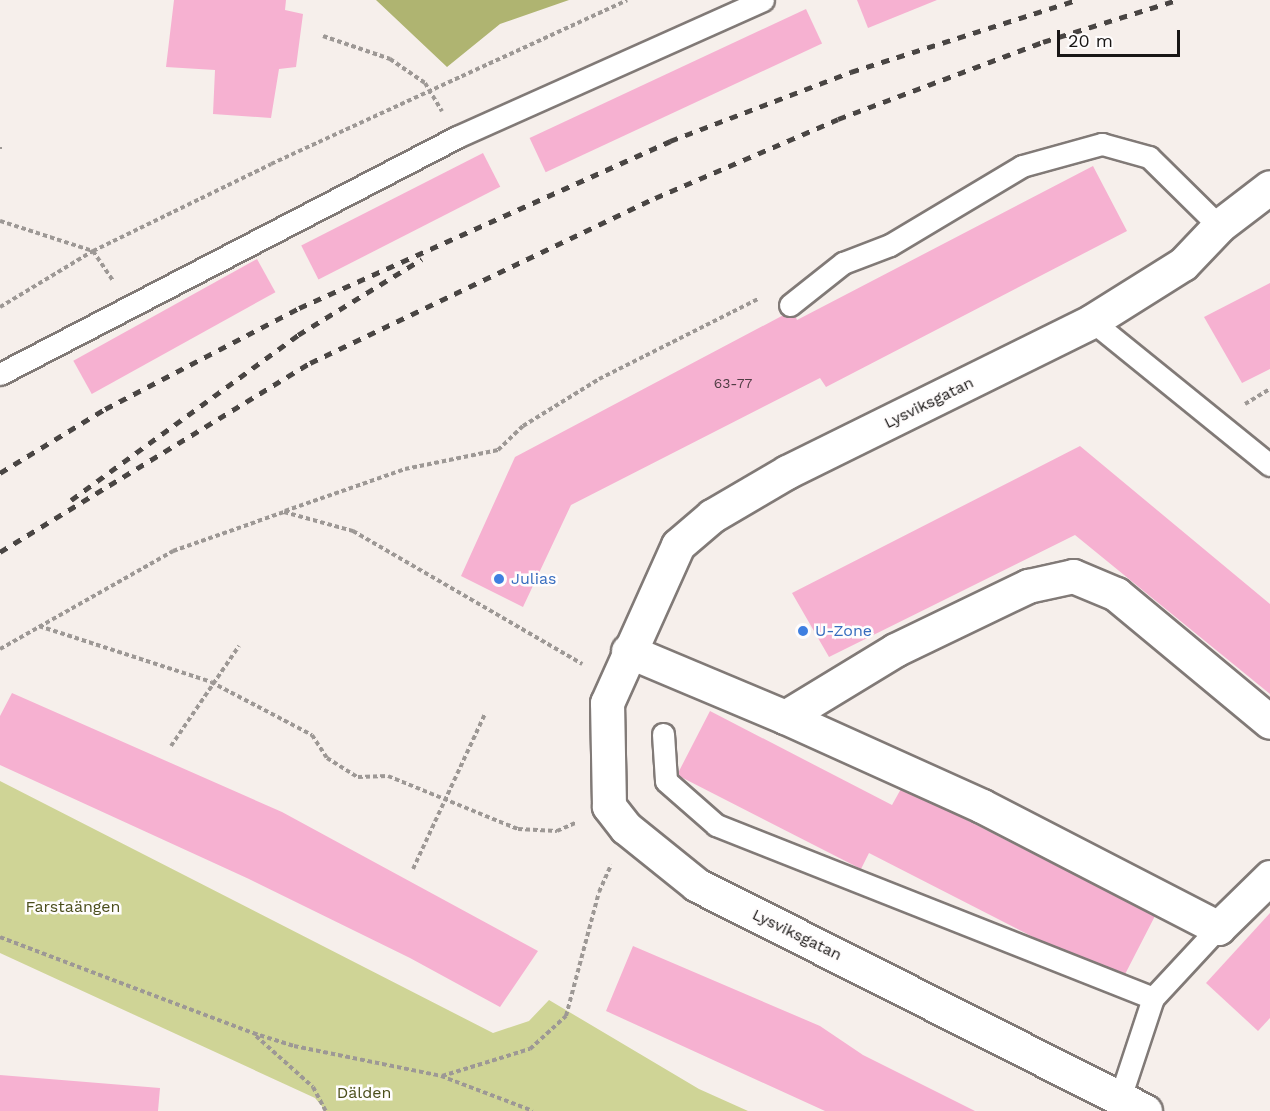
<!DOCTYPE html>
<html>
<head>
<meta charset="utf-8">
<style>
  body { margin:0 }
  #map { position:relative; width:1270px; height:1111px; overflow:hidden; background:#f6efeb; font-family:"Work Sans",sans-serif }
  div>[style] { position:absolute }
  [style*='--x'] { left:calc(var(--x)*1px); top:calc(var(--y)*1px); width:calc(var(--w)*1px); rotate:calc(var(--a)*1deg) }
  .green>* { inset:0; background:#cfd496 }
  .forest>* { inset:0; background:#afb471 }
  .building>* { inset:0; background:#f6b1d1; transform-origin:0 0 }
  .path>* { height:4px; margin-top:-2px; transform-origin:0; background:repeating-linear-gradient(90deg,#9d9895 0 4.5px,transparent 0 7.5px) }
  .roads { filter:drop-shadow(2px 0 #817a77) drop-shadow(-2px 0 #817a77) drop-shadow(0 2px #817a77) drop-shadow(0 -2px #817a77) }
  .service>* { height:21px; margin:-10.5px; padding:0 10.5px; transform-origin:10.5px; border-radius:10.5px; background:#fff }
  .minor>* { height:33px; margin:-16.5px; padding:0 16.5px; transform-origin:16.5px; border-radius:16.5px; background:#fff }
  .rail>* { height:4.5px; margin-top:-2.25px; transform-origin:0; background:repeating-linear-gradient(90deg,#494543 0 8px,transparent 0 16px) }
  .dots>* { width:16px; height:16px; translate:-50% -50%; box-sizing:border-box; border:3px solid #fffdfd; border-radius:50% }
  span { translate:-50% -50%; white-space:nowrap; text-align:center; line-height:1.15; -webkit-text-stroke:5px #fffdfd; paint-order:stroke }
  .number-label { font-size:14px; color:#503d44 }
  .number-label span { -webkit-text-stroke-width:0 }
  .street-label { font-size:16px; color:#191615 }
  .shop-label { font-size:16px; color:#366cbe }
  .left { translate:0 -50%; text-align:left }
  .park-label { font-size:16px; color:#4b4e1c }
  .scale { position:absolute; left:1057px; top:30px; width:123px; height:27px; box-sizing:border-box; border:3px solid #191615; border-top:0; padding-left:8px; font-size:18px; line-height:21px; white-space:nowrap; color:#191615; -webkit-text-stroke:4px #fffdfd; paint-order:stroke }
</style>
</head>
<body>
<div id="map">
  <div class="green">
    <div style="clip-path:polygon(0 781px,493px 1033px,529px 1021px,549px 1000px,699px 1089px,748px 1111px,326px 1111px,315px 1098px,0 953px)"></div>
  </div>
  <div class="forest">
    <div style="clip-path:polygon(376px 0,569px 0,500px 24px,447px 67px)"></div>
  </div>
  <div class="building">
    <div style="clip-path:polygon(174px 0,286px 0,285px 10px,303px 14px,296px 67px,279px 69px,271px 118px,213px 114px,215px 70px,166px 67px)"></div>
    <div style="clip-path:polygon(857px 0,937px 0,868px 28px)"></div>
    <div style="left:806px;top:9px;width:38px;height:305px;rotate:65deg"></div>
    <div style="left:483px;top:153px;width:38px;height:204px;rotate:63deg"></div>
    <div style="clip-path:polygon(1093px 166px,1127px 231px,826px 387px,820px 378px,571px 505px,523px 607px,461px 576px,515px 457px,793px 310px,797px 320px)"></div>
    <div style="left:257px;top:259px;width:38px;height:210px;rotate:61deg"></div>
    <div style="clip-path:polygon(1270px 283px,1270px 369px,1242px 383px,1204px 317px)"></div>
    <div style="clip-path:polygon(1080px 446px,1270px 604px,1270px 694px,1075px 535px,829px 657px,792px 593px)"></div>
    <div style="clip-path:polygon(12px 693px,282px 812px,538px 951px,500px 1007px,410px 958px,249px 879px,0 765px,0 716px)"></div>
    <div style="clip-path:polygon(710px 711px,892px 805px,902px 787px,1155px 916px,1121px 982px,869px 853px,861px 869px,677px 775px)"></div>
    <div style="clip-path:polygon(1270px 913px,1270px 1018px,1258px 1031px,1206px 983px)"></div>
    <div style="clip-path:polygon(633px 946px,820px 1026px,863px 1055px,975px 1111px,825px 1111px,606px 1011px)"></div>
    <div style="clip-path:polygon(0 1075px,160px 1088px,158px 1111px,0 1111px)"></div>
  </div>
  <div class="path">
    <div style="--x:323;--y:36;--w:71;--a:18.9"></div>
    <div style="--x:390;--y:59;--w:42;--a:34.4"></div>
    <div style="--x:425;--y:83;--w:33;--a:59"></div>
    <div style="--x:0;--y:147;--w:2;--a:90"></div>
    <div style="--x:0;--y:221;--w:98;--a:17.9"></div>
    <div style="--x:93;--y:251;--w:36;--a:56"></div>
    <div style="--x:0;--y:307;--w:109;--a:-31.1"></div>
    <div style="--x:93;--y:251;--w:198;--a:-26"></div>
    <div style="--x:271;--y:164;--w:392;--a:-24.7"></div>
    <div style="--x:1245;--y:404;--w:29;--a:-31"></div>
    <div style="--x:285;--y:511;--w:127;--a:-19.3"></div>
    <div style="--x:405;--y:469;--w:95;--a:-11.5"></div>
    <div style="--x:498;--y:450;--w:35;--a:-44"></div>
    <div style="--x:523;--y:426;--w:89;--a:-31.7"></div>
    <div style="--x:599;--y:379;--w:178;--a:-26.7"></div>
    <div style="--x:39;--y:626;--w:181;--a:18"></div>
    <div style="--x:211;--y:682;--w:114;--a:27.7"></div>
    <div style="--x:312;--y:735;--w:27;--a:57"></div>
    <div style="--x:327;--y:758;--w:36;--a:32"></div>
    <div style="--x:358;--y:777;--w:30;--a:-2"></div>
    <div style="--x:388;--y:776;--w:140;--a:22.2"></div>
    <div style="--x:518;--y:829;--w:39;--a:3"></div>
    <div style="--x:557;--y:831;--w:22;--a:-24"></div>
    <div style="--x:0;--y:649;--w:199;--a:-29.5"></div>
    <div style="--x:173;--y:551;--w:118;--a:-19.4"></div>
    <div style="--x:284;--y:512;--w:72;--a:15.4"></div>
    <div style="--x:353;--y:531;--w:265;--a:30.1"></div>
    <div style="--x:171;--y:746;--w:121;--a:-55.8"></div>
    <div style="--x:413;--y:869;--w:171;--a:-65.1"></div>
    <div style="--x:0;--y:937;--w:271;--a:20.8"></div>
    <div style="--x:253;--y:1033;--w:43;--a:17.6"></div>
    <div style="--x:294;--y:1046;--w:150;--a:11.5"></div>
    <div style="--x:441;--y:1076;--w:98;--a:20.8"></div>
    <div style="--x:256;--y:1036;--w:76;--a:41.8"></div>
    <div style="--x:313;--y:1087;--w:27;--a:62"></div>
    <div style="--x:442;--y:1076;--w:92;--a:-17.1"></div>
    <div style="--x:530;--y:1049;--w:49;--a:-42.5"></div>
    <div style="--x:566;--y:1016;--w:128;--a:-75.1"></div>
    <div style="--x:599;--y:892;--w:30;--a:-66"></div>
  </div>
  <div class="roads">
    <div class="service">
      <div style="--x:790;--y:305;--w:68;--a:-38.4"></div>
      <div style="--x:843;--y:263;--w:50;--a:-21"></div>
      <div style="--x:890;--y:245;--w:154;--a:-30.9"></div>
      <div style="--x:1022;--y:166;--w:83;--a:-15.4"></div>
      <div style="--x:1102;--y:144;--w:49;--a:15.5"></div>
      <div style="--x:1149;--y:157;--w:98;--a:44.6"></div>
      <div style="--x:1092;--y:321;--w:229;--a:39"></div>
      <div style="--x:0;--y:374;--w:515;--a:-27.41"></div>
      <div style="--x:457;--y:137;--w:335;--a:-24.1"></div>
      <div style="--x:663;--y:734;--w:47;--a:86.3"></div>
      <div style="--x:666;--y:781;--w:67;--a:41.3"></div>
      <div style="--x:716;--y:825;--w:470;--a:21.6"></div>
      <div style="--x:1153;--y:998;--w:105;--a:108.3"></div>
      <div style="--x:1153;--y:998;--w:96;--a:-47.1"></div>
    </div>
    <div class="minor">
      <div style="--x:628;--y:651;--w:170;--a:22.8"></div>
      <div style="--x:785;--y:717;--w:216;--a:24.3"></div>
      <div style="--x:982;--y:806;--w:266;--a:27.3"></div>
      <div style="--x:1218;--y:928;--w:73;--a:-44.4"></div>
      <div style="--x:785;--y:717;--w:129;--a:-31.3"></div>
      <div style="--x:895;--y:650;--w:148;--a:-25.7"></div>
      <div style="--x:1028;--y:586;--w:46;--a:-12.5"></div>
      <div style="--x:1073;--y:576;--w:47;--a:22.7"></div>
      <div style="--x:1116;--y:594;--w:200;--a:39.7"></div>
      <div style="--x:1145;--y:1111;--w:502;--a:-153.23"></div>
      <div style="--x:697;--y:885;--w:91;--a:-141.2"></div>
      <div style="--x:626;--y:828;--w:28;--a:-128"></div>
      <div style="--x:609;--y:806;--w:103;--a:-91.1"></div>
      <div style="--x:607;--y:703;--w:173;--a:-65.8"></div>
      <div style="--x:678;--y:545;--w:45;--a:-40.5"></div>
      <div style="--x:712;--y:516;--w:87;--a:-30.4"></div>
      <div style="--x:787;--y:472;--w:340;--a:-26.3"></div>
      <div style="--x:1092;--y:321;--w:107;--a:-32.1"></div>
      <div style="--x:1183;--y:264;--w:52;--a:-46.5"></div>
      <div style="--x:1219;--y:226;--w:64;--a:-37.4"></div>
    </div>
  </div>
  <div class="rail">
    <div style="--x:0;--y:473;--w:123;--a:-31.4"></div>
    <div style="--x:105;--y:409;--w:219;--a:-27.5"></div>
    <div style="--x:299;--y:308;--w:407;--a:-24.2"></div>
    <div style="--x:670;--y:141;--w:194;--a:-20.9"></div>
    <div style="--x:851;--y:72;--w:237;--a:-17.7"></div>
    <div style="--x:71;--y:500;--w:281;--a:-36"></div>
    <div style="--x:298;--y:335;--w:145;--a:-31.5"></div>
    <div style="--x:0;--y:552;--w:363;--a:-31.4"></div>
    <div style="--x:310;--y:363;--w:382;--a:-25.6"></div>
    <div style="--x:655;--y:198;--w:199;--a:-23.3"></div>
    <div style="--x:838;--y:119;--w:219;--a:-20.6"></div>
    <div style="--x:1043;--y:42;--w:140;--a:-17.4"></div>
  </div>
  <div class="dots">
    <div style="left:499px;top:579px;background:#3f7fe0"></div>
    <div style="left:803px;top:631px;background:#3f7fe0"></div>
  </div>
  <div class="number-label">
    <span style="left:733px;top:383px">63-77</span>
  </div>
  <div class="street-label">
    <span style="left:929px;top:403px;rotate:-26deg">Lysviksgatan</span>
    <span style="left:797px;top:935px;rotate:26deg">Lysviksgatan</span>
  </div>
  <div class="shop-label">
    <span class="left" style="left:511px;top:579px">Julias</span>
    <span class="left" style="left:815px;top:631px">U-Zone</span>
  </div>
  <div class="park-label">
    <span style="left:73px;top:907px">Farstaängen</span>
    <span style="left:364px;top:1093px">Dälden</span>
  </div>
  <div class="scale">20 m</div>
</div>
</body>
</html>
